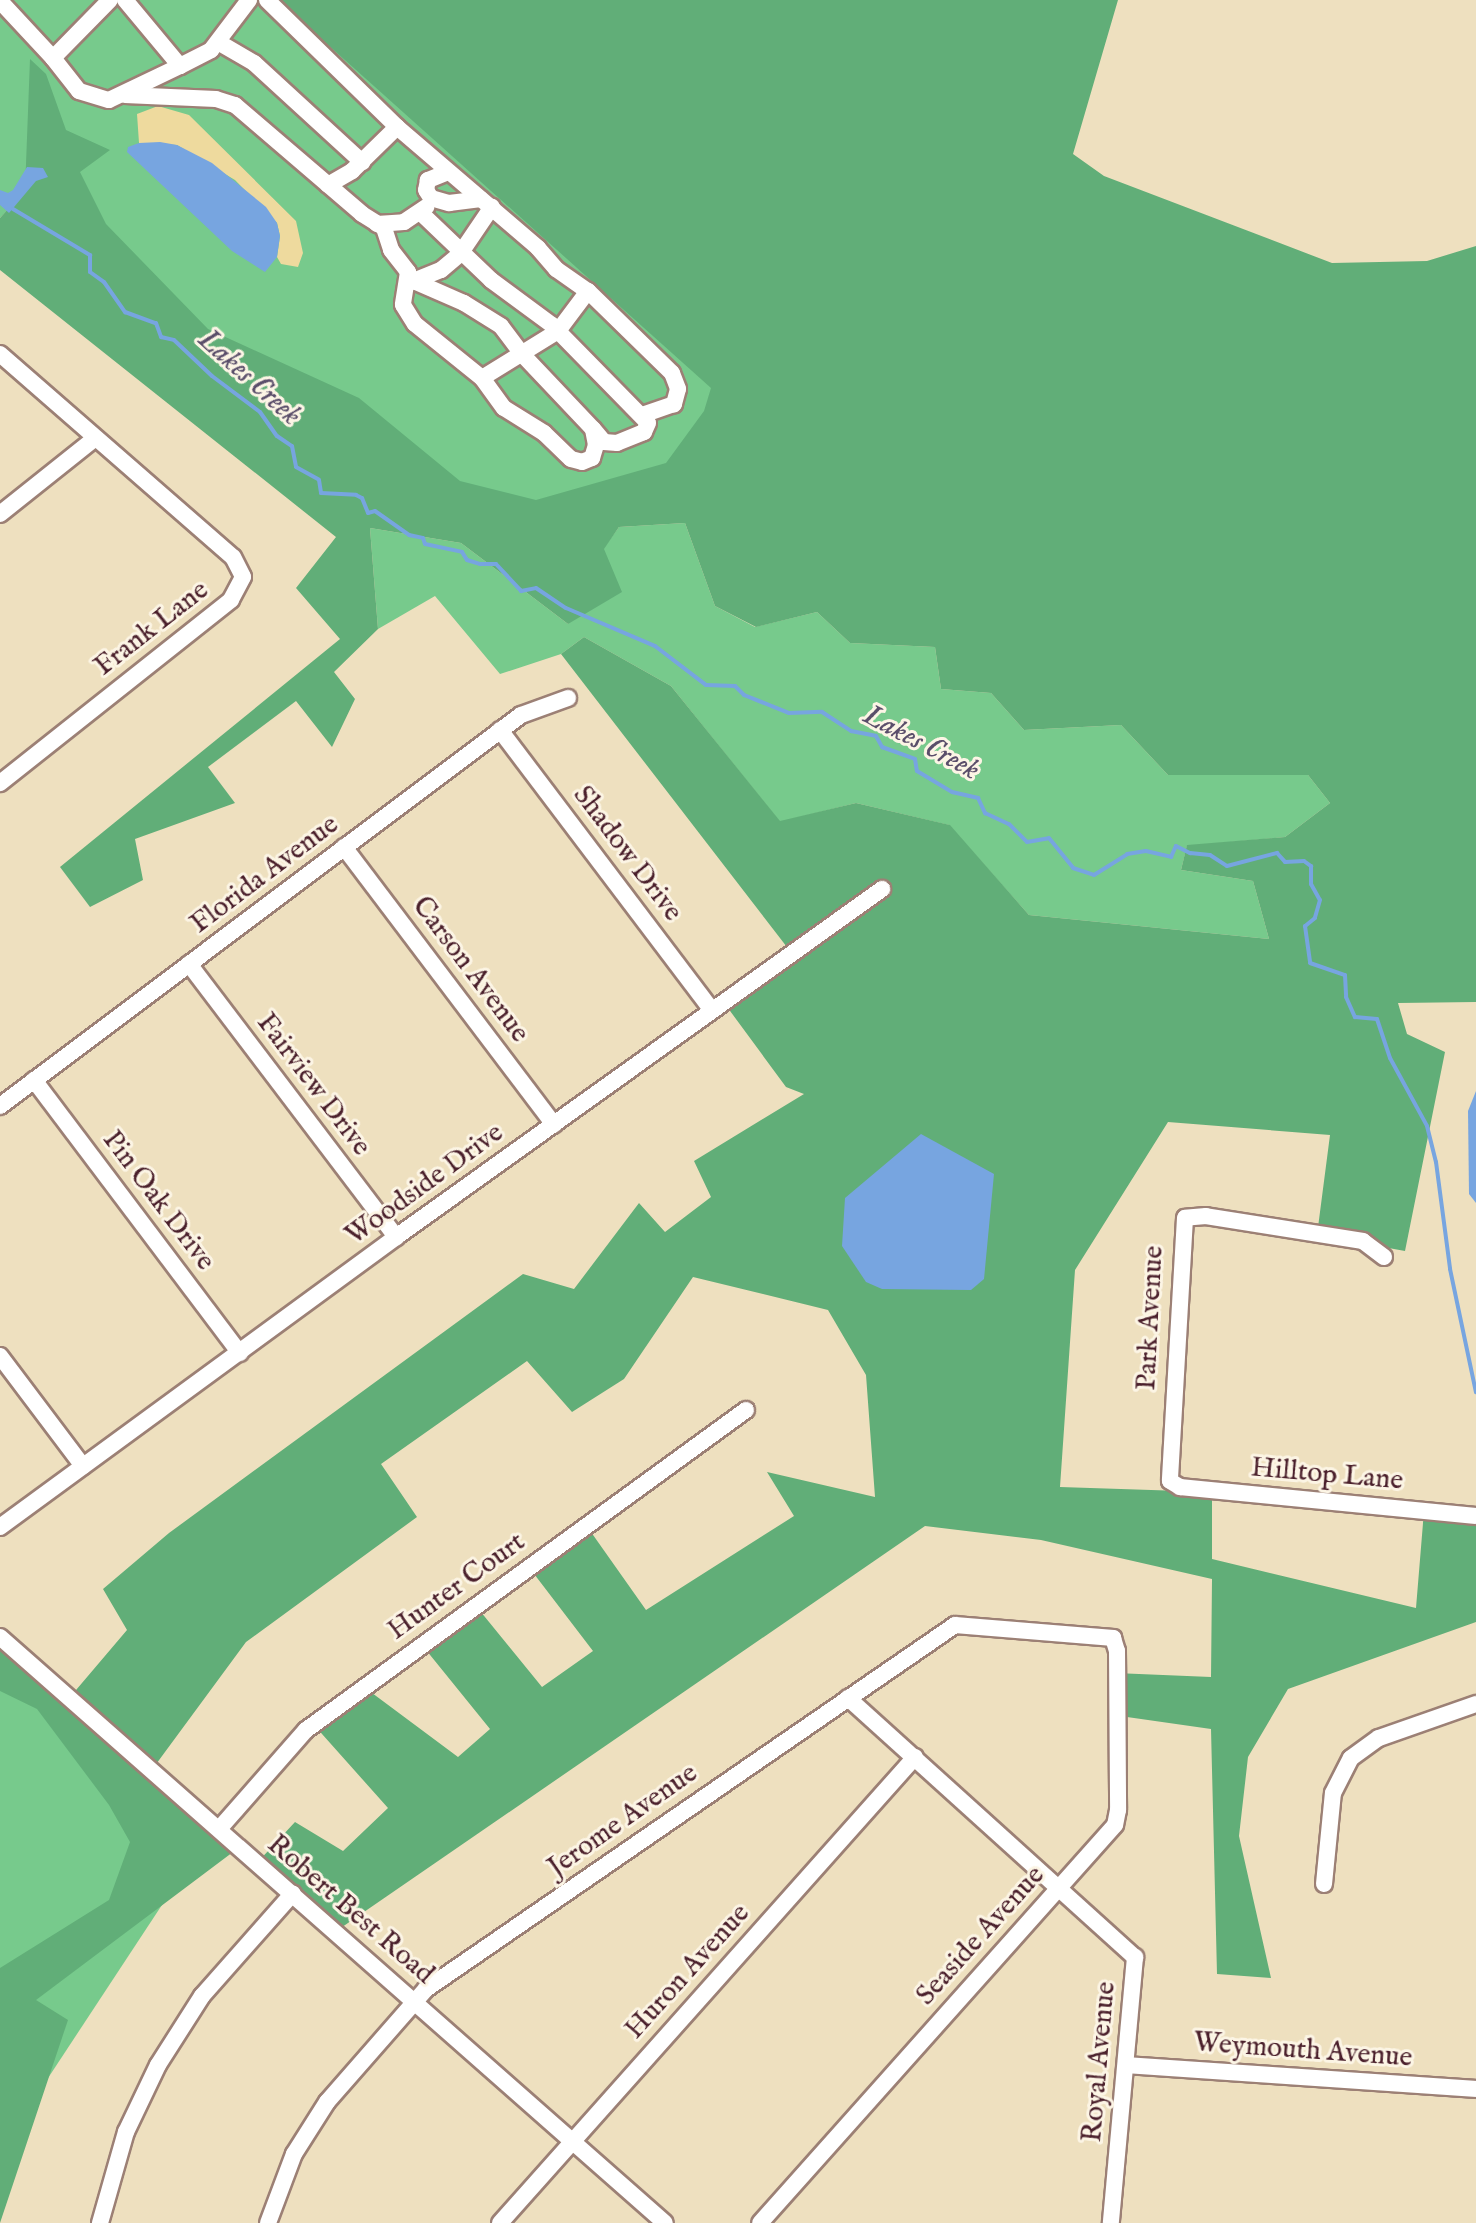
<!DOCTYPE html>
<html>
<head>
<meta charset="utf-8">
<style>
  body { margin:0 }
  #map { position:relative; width:1476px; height:2223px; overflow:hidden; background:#eee0bf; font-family:"IM FELL English",serif }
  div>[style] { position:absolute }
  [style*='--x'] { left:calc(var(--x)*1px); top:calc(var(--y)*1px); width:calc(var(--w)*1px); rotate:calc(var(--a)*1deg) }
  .green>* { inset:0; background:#77ca8c }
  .forest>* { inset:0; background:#61ae78 }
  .sand>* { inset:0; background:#eeda9e }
  .water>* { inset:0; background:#77a5e0 }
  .stream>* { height:4px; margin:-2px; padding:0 2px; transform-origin:2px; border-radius:2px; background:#77a5e0 }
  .roads { filter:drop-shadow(2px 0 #9c8075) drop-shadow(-2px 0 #9c8075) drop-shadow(0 2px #9c8075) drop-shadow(0 -2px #9c8075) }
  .minor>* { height:16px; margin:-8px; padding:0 8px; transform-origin:8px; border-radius:8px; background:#fff }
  span { translate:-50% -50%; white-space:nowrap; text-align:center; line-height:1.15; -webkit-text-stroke:6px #fcf5e5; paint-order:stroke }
  .street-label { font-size:28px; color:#4a1f2b }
  .water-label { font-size:30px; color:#5a4e6a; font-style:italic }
</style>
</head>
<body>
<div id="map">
  <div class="green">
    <div style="clip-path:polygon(0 0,310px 0,735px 366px,655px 494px,558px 517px,354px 455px,24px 192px,0 218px)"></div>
    <div style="clip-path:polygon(685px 523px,715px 606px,755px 627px,817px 612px,850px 643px,935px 647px,941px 689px,991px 693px,1024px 730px,1121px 725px,1168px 775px,1308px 775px,1330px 803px,1285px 837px,1187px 846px,1181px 870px,1253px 881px,1269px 939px,1029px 915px,949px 825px,856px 803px,780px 822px,671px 686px,584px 637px,561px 654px,500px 674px,435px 596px,378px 629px,370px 528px,461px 543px,568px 624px,603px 549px,619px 527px)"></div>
    <div style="clip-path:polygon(0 1647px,210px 1832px,0 2151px)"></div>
  </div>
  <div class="forest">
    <div style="clip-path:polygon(278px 0,1118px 0,1073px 154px,1104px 176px,1332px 263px,1427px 261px,1476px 246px,1476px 1002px,1398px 1003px,1407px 1034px,1445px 1052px,1405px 1251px,1317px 1235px,1330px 1135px,1168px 1122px,1075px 1270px,1060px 1487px,1212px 1492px,1212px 1559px,1416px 1608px,1424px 1511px,1476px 1516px,1476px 1622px,1288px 1689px,1248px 1757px,1239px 1836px,1271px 1978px,1217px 1974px,1211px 1729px,1113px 1715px,1115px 1673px,1211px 1677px,1212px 1579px,1041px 1540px,925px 1526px,332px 1934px,255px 1865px,295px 1822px,343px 1851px,388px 1808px,314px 1725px,364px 1687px,458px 1757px,490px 1729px,422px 1645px,476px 1606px,542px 1687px,593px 1651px,528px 1566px,586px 1525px,646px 1610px,794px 1516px,767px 1472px,875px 1497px,866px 1375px,828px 1310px,693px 1277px,624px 1379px,572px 1412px,527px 1361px,381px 1464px,417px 1517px,246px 1642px,151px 1771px,237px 1849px,36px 2000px,68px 2020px,0 2223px,0 1968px,109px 1900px,130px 1842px,109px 1805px,37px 1709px,0 1691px,0 1647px,65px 1703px,127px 1630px,103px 1589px,169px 1533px,523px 1274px,574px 1289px,639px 1203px,665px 1232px,711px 1197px,694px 1161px,804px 1094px,786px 1087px,722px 1000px,790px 951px,561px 654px,584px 637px,671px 686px,780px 821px,856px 803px,950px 825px,1029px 915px,1269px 939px,1253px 881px,1181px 870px,1187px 845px,1285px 837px,1330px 803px,1308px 775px,1168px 775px,1121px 725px,1024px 730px,991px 693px,941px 689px,935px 647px,850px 643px,817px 612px,756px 627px,715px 606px,685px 523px,619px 527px,604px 549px,622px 592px,568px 624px,461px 543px,370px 528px,378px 629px,334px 672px,355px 699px,332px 747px,296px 701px,208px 767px,235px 803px,135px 839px,143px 880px,90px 907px,60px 867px,340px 639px,296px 588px,336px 537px,0 270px,0 218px,25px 190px,30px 59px,46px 74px,66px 130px,110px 150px,80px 172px,106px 224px,208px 329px,359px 398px,460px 481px,536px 500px,666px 463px,704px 411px,711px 388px)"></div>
  </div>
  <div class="sand">
    <div style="clip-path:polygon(158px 106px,189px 115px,296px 221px,303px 253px,298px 267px,281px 264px,277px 257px,280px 236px,277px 223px,235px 180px,177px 145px,139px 143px,137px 114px)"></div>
  </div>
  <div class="water">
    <div style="clip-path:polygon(160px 142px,177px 145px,212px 163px,266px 207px,277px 223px,280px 236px,277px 257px,265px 272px,232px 251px,127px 152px,128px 147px,139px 143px)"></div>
    <div style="clip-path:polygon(27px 167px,43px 168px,48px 177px,36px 181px,9px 213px,0 205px,0 190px,8px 193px,13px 190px)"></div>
    <div style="clip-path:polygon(1476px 1091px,1476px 1203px,1469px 1194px,1468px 1111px)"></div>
    <div style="clip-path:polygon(921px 1134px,994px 1174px,984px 1279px,971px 1290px,882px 1289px,866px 1282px,842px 1246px,845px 1198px)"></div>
  </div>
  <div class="stream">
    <div style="--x:13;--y:209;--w:90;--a:30.9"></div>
    <div style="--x:90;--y:255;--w:17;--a:90"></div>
    <div style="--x:90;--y:272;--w:17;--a:36"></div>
    <div style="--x:104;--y:282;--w:37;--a:55"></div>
    <div style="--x:125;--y:312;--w:33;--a:20"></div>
    <div style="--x:156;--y:323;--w:15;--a:70"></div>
    <div style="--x:161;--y:337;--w:13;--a:13"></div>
    <div style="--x:174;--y:340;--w:52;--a:43.5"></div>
    <div style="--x:212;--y:376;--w:60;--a:36.9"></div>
    <div style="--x:260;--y:412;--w:29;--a:55"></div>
    <div style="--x:277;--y:436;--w:18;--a:34"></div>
    <div style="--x:292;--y:446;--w:21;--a:79"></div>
    <div style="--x:296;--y:467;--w:26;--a:29"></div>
    <div style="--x:319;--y:480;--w:13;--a:81"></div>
    <div style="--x:321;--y:493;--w:35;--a:3"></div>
    <div style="--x:356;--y:495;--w:7;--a:27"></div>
    <div style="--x:362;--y:498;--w:16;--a:68"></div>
    <div style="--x:368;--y:513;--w:7;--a:-16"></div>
    <div style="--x:375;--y:511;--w:42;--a:35.2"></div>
    <div style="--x:409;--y:535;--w:14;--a:12"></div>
    <div style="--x:423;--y:538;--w:6;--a:72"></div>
    <div style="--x:425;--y:544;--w:38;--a:12"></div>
    <div style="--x:462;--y:552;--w:9;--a:58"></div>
    <div style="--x:467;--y:560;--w:14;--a:17"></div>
    <div style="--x:480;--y:564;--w:16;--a:0"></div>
    <div style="--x:496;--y:564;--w:37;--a:47"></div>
    <div style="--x:521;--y:591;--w:15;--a:-11"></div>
    <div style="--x:536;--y:588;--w:36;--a:34"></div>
    <div style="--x:566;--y:608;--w:97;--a:23.1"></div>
    <div style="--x:655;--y:646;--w:64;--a:37.4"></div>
    <div style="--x:706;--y:685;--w:29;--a:2"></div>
    <div style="--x:735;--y:686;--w:13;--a:45"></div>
    <div style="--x:744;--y:695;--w:48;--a:21.8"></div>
    <div style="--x:789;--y:713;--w:33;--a:-2"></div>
    <div style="--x:822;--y:712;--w:35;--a:33"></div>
    <div style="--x:851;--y:731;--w:25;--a:11"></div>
    <div style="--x:876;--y:736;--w:13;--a:61"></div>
    <div style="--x:882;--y:747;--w:35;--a:20"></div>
    <div style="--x:915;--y:759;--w:12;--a:81"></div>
    <div style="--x:917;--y:771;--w:41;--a:31"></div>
    <div style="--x:952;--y:792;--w:27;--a:13"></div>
    <div style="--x:978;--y:798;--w:17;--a:65"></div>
    <div style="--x:985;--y:813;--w:26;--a:25"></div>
    <div style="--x:1009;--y:824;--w:25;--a:45"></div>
    <div style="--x:1027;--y:842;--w:22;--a:-10"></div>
    <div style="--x:1049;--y:838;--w:38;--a:51"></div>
    <div style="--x:1073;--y:868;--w:22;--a:18"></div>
    <div style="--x:1094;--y:875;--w:39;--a:-32"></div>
    <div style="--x:1127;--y:854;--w:19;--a:-9"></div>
    <div style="--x:1146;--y:851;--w:26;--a:13"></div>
    <div style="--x:1171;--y:857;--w:12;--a:-66"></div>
    <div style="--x:1176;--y:846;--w:16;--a:27"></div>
    <div style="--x:1190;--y:853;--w:20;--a:6"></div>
    <div style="--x:1210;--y:855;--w:20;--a:33"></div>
    <div style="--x:1227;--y:866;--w:52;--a:-14.6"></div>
    <div style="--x:1277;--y:853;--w:12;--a:48"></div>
    <div style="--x:1285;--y:862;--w:19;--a:-3"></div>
    <div style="--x:1304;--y:861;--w:9;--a:36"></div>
    <div style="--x:1311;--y:866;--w:18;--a:90"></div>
    <div style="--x:1311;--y:884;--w:18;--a:61"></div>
    <div style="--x:1320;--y:900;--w:19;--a:106"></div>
    <div style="--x:1315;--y:918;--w:13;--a:141"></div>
    <div style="--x:1305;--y:926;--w:37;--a:82"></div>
    <div style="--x:1310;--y:963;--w:37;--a:19"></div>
    <div style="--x:1345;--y:975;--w:22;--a:87"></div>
    <div style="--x:1346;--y:997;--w:22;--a:66"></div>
    <div style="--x:1355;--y:1017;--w:22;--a:5"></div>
    <div style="--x:1377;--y:1019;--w:41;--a:71.6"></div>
    <div style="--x:1390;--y:1058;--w:77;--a:61.4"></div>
    <div style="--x:1427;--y:1126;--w:37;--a:76"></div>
    <div style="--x:1436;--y:1162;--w:108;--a:82.5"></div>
    <div style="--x:1450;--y:1269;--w:126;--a:78.1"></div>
  </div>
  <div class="roads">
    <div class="minor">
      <div style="--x:267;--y:0;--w:182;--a:44.3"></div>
      <div style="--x:397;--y:127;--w:186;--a:40.6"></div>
      <div style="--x:538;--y:248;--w:28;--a:49"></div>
      <div style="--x:556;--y:269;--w:39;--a:35"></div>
      <div style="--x:588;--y:291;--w:117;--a:44.3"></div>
      <div style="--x:672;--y:373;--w:17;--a:69"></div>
      <div style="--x:678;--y:389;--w:16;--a:105"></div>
      <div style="--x:674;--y:404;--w:34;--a:161"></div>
      <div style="--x:0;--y:1;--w:78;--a:47.1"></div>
      <div style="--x:53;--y:58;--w:81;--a:-45.5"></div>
      <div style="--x:218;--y:42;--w:42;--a:30.3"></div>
      <div style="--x:254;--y:63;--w:147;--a:42.5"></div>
      <div style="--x:53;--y:58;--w:42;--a:51.8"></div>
      <div style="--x:79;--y:91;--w:31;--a:17"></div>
      <div style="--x:109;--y:100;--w:79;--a:-25.6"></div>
      <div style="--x:180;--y:66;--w:86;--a:-129.8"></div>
      <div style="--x:180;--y:66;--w:35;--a:-27"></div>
      <div style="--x:211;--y:50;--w:63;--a:-52.8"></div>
      <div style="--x:125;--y:95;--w:91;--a:2.5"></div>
      <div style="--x:216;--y:99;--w:20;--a:18"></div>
      <div style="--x:235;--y:105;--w:167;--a:40.6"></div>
      <div style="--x:362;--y:214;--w:26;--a:32"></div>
      <div style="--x:384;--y:228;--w:23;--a:72"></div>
      <div style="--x:391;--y:250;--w:28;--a:52"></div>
      <div style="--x:408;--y:272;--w:33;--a:99"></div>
      <div style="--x:403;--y:305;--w:22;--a:58"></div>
      <div style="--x:415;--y:324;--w:86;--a:38.9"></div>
      <div style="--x:482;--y:378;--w:37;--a:54"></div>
      <div style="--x:504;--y:408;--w:47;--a:32"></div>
      <div style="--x:544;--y:433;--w:37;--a:44"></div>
      <div style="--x:571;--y:459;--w:11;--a:15"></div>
      <div style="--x:582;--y:462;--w:11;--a:-22"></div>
      <div style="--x:592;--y:458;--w:14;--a:-73"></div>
      <div style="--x:596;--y:445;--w:16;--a:-101"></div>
      <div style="--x:593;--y:429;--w:103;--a:-133.4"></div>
      <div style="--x:522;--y:354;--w:35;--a:-127"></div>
      <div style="--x:501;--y:326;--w:44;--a:-148.1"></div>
      <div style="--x:464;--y:303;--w:52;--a:-156.4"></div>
      <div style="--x:448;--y:172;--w:22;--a:158"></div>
      <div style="--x:428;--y:180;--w:10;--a:101"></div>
      <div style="--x:426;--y:190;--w:9;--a:58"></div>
      <div style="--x:431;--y:198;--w:19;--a:16"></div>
      <div style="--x:449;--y:203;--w:32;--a:-7"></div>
      <div style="--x:328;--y:185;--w:28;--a:-30"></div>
      <div style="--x:352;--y:171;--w:63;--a:-44.4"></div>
      <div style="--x:421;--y:213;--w:97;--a:43.7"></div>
      <div style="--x:491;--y:280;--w:76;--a:36.4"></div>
      <div style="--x:552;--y:325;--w:137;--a:45.6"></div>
      <div style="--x:648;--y:423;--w:10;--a:114"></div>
      <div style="--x:644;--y:432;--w:29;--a:158"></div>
      <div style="--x:617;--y:443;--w:13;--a:-176"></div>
      <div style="--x:604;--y:442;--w:17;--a:-130"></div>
      <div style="--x:377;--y:224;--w:27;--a:-4"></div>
      <div style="--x:404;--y:222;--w:27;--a:-34"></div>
      <div style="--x:411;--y:282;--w:32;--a:-22"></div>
      <div style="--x:441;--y:270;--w:25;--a:-40"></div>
      <div style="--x:460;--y:254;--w:57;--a:-55.8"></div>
      <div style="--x:0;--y:354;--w:309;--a:41.1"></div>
      <div style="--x:233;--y:557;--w:22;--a:63"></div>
      <div style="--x:243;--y:577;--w:26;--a:118"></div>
      <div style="--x:231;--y:600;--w:295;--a:141.6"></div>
      <div style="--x:482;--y:378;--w:89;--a:-31.7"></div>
      <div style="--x:558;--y:331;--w:50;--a:-53.1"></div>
      <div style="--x:0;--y:514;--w:120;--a:-38.6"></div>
      <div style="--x:500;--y:730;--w:351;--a:52.9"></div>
      <div style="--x:344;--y:847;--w:348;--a:52.9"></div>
      <div style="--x:189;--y:964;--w:343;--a:52.8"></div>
      <div style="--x:34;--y:1080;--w:342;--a:53"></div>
      <div style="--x:0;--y:1106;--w:651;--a:-36.89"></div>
      <div style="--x:521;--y:715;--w:50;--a:-19.9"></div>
      <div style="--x:1384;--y:1257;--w:26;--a:-143"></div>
      <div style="--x:1363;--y:1241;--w:159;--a:-171"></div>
      <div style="--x:1206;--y:1216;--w:21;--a:175"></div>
      <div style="--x:1185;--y:1218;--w:263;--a:93.3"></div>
      <div style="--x:1170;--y:1481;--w:12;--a:31"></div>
      <div style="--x:1180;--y:1487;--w:297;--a:5.6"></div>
      <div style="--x:0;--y:1356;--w:138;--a:53"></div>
      <div style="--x:0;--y:1527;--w:491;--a:-36.2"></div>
      <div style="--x:396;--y:1237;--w:598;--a:-35.6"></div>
      <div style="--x:0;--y:1637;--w:886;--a:41.39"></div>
      <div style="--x:848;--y:1698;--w:387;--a:42.1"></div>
      <div style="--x:1135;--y:1957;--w:267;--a:95.2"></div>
      <div style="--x:219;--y:1829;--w:132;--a:-48.7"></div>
      <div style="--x:306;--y:1730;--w:544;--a:-36.03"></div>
      <div style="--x:1324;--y:1884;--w:91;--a:-84.4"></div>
      <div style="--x:1333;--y:1793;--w:39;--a:-63"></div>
      <div style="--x:1351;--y:1758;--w:34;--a:-36"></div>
      <div style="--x:1379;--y:1738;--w:103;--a:-19.3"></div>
      <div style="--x:1126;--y:2065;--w:351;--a:3.9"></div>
      <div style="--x:100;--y:2223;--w:95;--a:-74.1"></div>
      <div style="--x:126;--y:2132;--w:74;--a:-64.5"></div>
      <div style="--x:158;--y:2065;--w:82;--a:-57.5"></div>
      <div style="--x:202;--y:1996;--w:137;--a:-48.5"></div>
      <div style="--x:268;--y:2223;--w:74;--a:-69.4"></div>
      <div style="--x:294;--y:2154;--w:62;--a:-57.6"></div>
      <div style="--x:327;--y:2102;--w:150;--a:-48.8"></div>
      <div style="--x:426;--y:1989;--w:642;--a:-34.53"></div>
      <div style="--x:955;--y:1625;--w:159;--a:4.7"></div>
      <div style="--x:1113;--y:1638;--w:14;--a:73"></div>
      <div style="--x:1117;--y:1651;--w:159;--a:89.6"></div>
      <div style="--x:1118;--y:1810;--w:15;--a:101"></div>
      <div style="--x:1115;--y:1825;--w:533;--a:131.73"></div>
      <div style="--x:500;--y:2223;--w:624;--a:-48.31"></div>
    </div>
  </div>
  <div class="street-label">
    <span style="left:152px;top:629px;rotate:-38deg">Frank Lane</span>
    <span style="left:627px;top:854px;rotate:53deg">Shadow Drive</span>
    <span style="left:265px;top:875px;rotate:-37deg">Florida Avenue</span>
    <span style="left:470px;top:970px;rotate:53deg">Carson Avenue</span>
    <span style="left:313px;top:1085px;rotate:53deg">Fairview Drive</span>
    <span style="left:425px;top:1185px;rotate:-36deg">Woodside Drive</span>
    <span style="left:158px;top:1201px;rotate:53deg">Pin Oak Drive</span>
    <span style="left:1151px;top:1318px;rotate:-87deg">Park Avenue</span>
    <span style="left:1327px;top:1475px;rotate:5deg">Hilltop Lane</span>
    <span style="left:457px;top:1587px;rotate:-36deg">Hunter Court</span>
    <span style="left:623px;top:1821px;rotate:-35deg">Jerome Avenue</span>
    <span style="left:350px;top:1910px;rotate:41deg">Robert Best Road</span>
    <span style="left:981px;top:1936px;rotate:-48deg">Seaside Avenue</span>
    <span style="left:688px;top:1972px;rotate:-48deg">Huron Avenue</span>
    <span style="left:1303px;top:2051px;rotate:4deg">Weymouth Avenue</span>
    <span style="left:1100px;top:2062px;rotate:-85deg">Royal Avenue</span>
  </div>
  <div class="water-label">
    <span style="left:249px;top:378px;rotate:42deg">Lakes Creek</span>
    <span style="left:921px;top:743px;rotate:28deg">Lakes Creek</span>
  </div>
</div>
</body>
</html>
